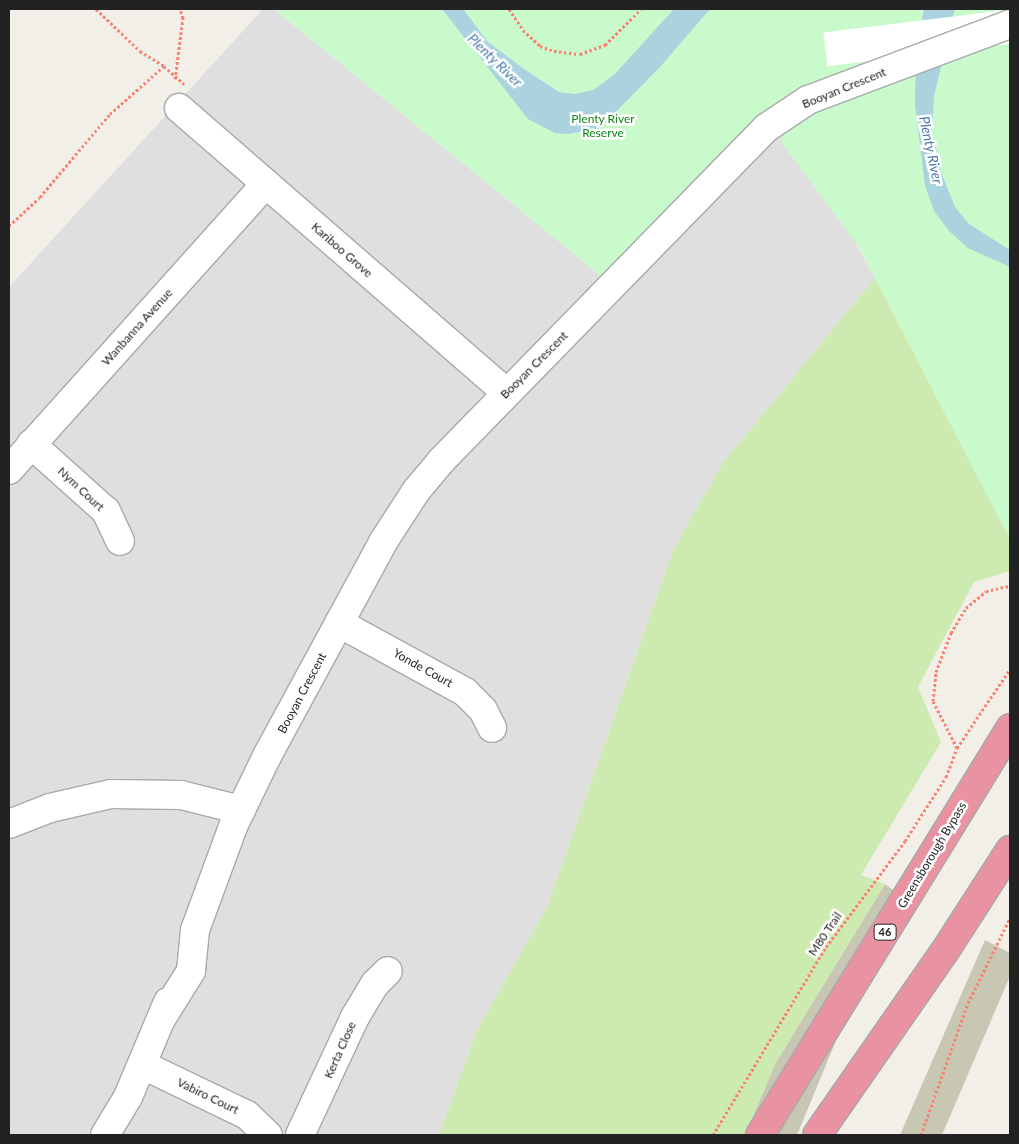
<!DOCTYPE html>
<html>
<head>
<meta charset="utf-8">
<style>
  body { margin:0 }
  #map { position:relative; width:1019px; height:1144px; overflow:hidden; background:#f2efe9; font-family:Lato,sans-serif }
  div>[style] { position:absolute }
  [style*='--x'] { left:calc(var(--x)*1px); top:calc(var(--y)*1px); width:calc(var(--w)*1px); rotate:calc(var(--a)*1deg) }
  .residential>* { inset:0; background:#e0dfdf }
  .construction>* { inset:0; background:#c7c7b4 }
  .grass>* { inset:0; background:#cdebb0 }
  .park>* { inset:0; background:#c8facc }
  .water>* { inset:0; background:#aad3df }
  .pier>* { inset:0; background:#fff; transform-origin:0 0 }
  .path>* { height:3px; margin-top:-1.5px; transform-origin:0; background:repeating-linear-gradient(90deg,#fa8072 0 2.5px,transparent 0 5px) }
  .roads { filter:drop-shadow(1px 0 #a9a9a9) drop-shadow(-1px 0 #a9a9a9) drop-shadow(0 1px #a9a9a9) drop-shadow(0 -1px #a9a9a9) }
  .minor>* { height:28px; margin:-14px; padding:0 14px; transform-origin:14px; border-radius:14px; background:#fff }
  .highway>* { height:28px; margin:-14px; padding:0 14px; transform-origin:14px; border-radius:14px; background:#e892a2 }
  span { translate:-50% -50%; white-space:nowrap; text-align:center; line-height:1.15; -webkit-text-stroke:5px #fff; paint-order:stroke }
  .shield-label span { padding:1px 4px; background:#fff; border:1px solid; border-radius:4px; -webkit-text-stroke-width:0 }
  .shield-label { font-size:11px; color:#222; font-weight:700 }
  .street-label { font-size:12px; color:#222 }
  .park-label { font-size:12px; color:#0c8416 }
  .water-label { font-size:14px; color:#4a7aab; font-style:italic }
  .frame { position:absolute; inset:0; border:10px solid #222; pointer-events:none }
</style>
</head>
<body>
<div id="map">
  <div class="residential">
    <div style="clip-path:polygon(263px 9px,274px 9px,612px 285px,785px 114px,875px 278px,722px 464px,674px 548px,547px 907px,477px 1030px,439px 1135px,9px 1135px,9px 287px)"></div>
  </div>
  <div class="construction">
    <div style="clip-path:polygon(885px 884px,897px 893px,797px 1135px,745px 1135px,775px 1064px)"></div>
    <div style="clip-path:polygon(985px 940px,1010px 953px,1010px 976px,942px 1135px,900px 1135px)"></div>
  </div>
  <div class="grass">
    <div style="clip-path:polygon(875px 278px,1010px 539px,1010px 571px,974px 582px,918px 687px,941px 742px,861px 875px,885px 884px,775px 1064px,745px 1135px,439px 1135px,477px 1030px,547px 907px,674px 548px,722px 464px)"></div>
  </div>
  <div class="park">
    <div style="clip-path:polygon(274px 9px,1010px 9px,1010px 539px,859px 247px,781px 142px,785px 114px,612px 285px)"></div>
  </div>
  <div class="water">
    <div style="clip-path:polygon(442px 9px,463px 9px,488px 42px,524px 69px,559px 92px,575px 94px,593px 90px,614px 75px,674px 9px,710px 9px,660px 67px,599px 129px,567px 134px,555px 133px,528px 119px)"></div>
    <div style="clip-path:polygon(924px 9px,955px 9px,934px 96px,932px 132px,941px 172px,955px 207px,969px 224px,1010px 250px,1010px 267px,968px 248px,949px 231px,934px 211px,925px 186px,915px 104px,916px 48px)"></div>
  </div>
  <div class="pier">
    <div style="left:1006px;top:10px;width:34px;height:184px;rotate:83deg"></div>
  </div>
  <div class="path">
    <div style="--x:96;--y:9;--w:61;--a:43.7"></div>
    <div style="--x:140;--y:51;--w:28;--a:32"></div>
    <div style="--x:164;--y:66;--w:27;--a:42"></div>
    <div style="--x:509;--y:9;--w:25;--a:56"></div>
    <div style="--x:523;--y:30;--w:23;--a:43"></div>
    <div style="--x:540;--y:46;--w:15;--a:20"></div>
    <div style="--x:554;--y:51;--w:26;--a:7"></div>
    <div style="--x:580;--y:54;--w:27;--a:-20"></div>
    <div style="--x:605;--y:45;--w:51;--a:-45"></div>
    <div style="--x:175;--y:79;--w:62;--a:-82.5"></div>
    <div style="--x:183;--y:18;--w:9;--a:-108"></div>
    <div style="--x:9;--y:226;--w:42;--a:-43.1"></div>
    <div style="--x:40;--y:197;--w:109;--a:-49.9"></div>
    <div style="--x:110;--y:114;--w:72;--a:-41.6"></div>
    <div style="--x:957;--y:748;--w:53;--a:-117.1"></div>
    <div style="--x:933;--y:701;--w:29;--a:-84"></div>
    <div style="--x:936;--y:672;--w:42;--a:-69"></div>
    <div style="--x:951;--y:633;--w:29;--a:-59"></div>
    <div style="--x:966;--y:608;--w:26;--a:-40"></div>
    <div style="--x:986;--y:591;--w:25;--a:-12"></div>
    <div style="--x:713;--y:1135;--w:219;--a:-59"></div>
    <div style="--x:826;--y:947;--w:132;--a:-53.3"></div>
    <div style="--x:905;--y:841;--w:76;--a:-57.4"></div>
    <div style="--x:946;--y:777;--w:31;--a:-69"></div>
    <div style="--x:957;--y:748;--w:95;--a:-56.1"></div>
    <div style="--x:921;--y:1135;--w:140;--a:-70.4"></div>
    <div style="--x:968;--y:1003;--w:95;--a:-63.7"></div>
  </div>
  <div class="roads">
    <div class="minor">
      <div style="--x:179;--y:108;--w:433;--a:41"></div>
      <div style="--x:31;--y:444;--w:101;--a:41.8"></div>
      <div style="--x:106;--y:511;--w:33;--a:65"></div>
      <div style="--x:9;--y:470;--w:385;--a:-48.1"></div>
      <div style="--x:339;--y:623;--w:144;--a:28.7"></div>
      <div style="--x:465;--y:692;--w:25;--a:45"></div>
      <div style="--x:483;--y:710;--w:20;--a:63"></div>
      <div style="--x:9;--y:824;--w:44;--a:-21.3"></div>
      <div style="--x:50;--y:808;--w:63;--a:-12.9"></div>
      <div style="--x:111;--y:794;--w:70;--a:0.8"></div>
      <div style="--x:181;--y:795;--w:62;--a:14"></div>
      <div style="--x:161;--y:1019;--w:57;--a:-58"></div>
      <div style="--x:191;--y:971;--w:41;--a:-84.4"></div>
      <div style="--x:195;--y:930;--w:113;--a:-69.8"></div>
      <div style="--x:234;--y:824;--w:76;--a:-64.1"></div>
      <div style="--x:267;--y:756;--w:243;--a:-61.5"></div>
      <div style="--x:383;--y:542;--w:61;--a:-57.1"></div>
      <div style="--x:416;--y:491;--w:39;--a:-50"></div>
      <div style="--x:441;--y:461;--w:465;--a:-45.7"></div>
      <div style="--x:766;--y:128;--w:50;--a:-33.7"></div>
      <div style="--x:808;--y:100;--w:216;--a:-20.6"></div>
      <div style="--x:143;--y:1065;--w:115;--a:25.7"></div>
      <div style="--x:247;--y:1115;--w:29;--a:44"></div>
      <div style="--x:105;--y:1135;--w:44;--a:-58.8"></div>
      <div style="--x:128;--y:1097;--w:103;--a:-67.2"></div>
      <div style="--x:300;--y:1135;--w:130;--a:-65"></div>
      <div style="--x:355;--y:1017;--w:39;--a:-59"></div>
      <div style="--x:375;--y:984;--w:18;--a:-45"></div>
    </div>
    <div class="highway">
      <div style="--x:760;--y:1135;--w:478;--a:-58.4"></div>
      <div style="--x:817;--y:1135;--w:221;--a:-55.2"></div>
      <div style="--x:943;--y:954;--w:124;--a:-57.2"></div>
    </div>
  </div>
  <div class="shield-label">
    <span style="left:885px;top:932px">46</span>
  </div>
  <div class="street-label">
    <span style="left:844px;top:88px;rotate:-22deg">Booyan Crescent</span>
    <span style="left:342px;top:250px;rotate:41deg">Kariboo Grove</span>
    <span style="left:137px;top:327px;rotate:-48deg">Wanbanna Avenue</span>
    <span style="left:534px;top:365px;rotate:-45deg">Booyan Crescent</span>
    <span style="left:81px;top:489px;rotate:43deg">Nym Court</span>
    <span style="left:423px;top:668px;rotate:29deg">Yonde Court</span>
    <span style="left:302px;top:693px;rotate:-62deg">Booyan Crescent</span>
    <span style="left:932px;top:855px;rotate:-59deg">Greensborough Bypass</span>
    <span style="left:825px;top:934px;rotate:-56deg">M80 Trail</span>
    <span style="left:340px;top:1050px;rotate:-66deg">Kerta Close</span>
    <span style="left:208px;top:1096px;rotate:26deg">Vabiro Court</span>
  </div>
  <div class="park-label">
    <span style="left:603px;top:126px">Plenty River<br>Reserve</span>
  </div>
  <div class="water-label">
    <span style="left:495px;top:60px;rotate:44deg">Plenty River</span>
    <span style="left:931px;top:150px;rotate:78deg">Plenty River</span>
  </div>
  <div class="frame"></div>
</div>
</body>
</html>
